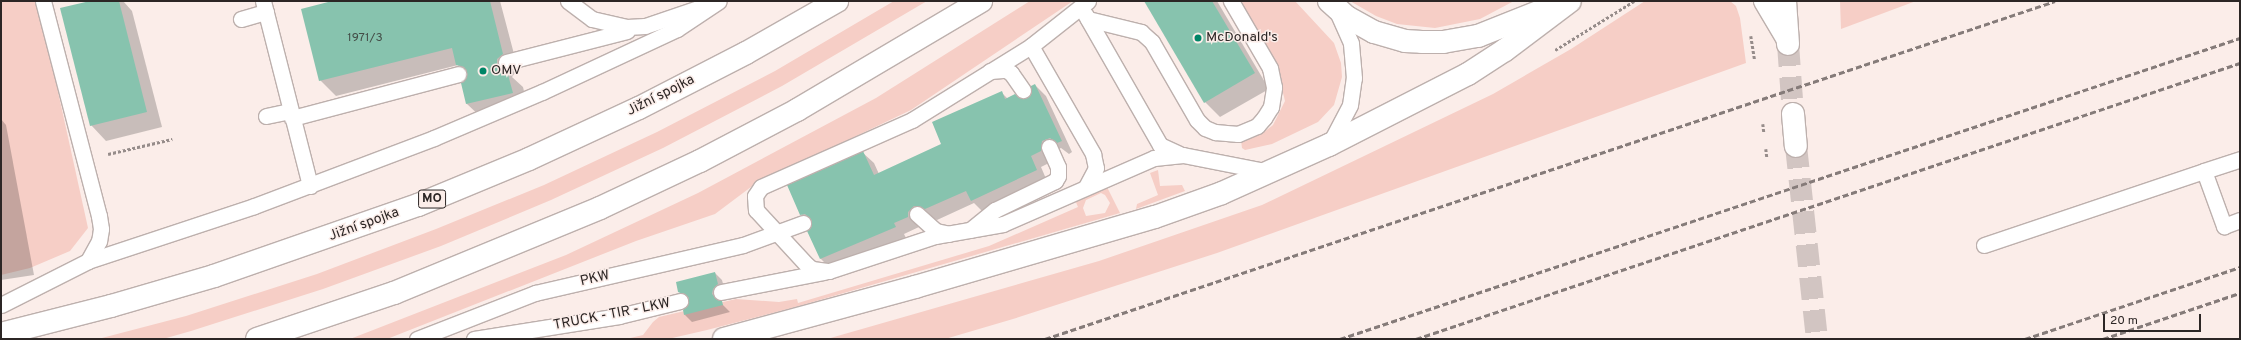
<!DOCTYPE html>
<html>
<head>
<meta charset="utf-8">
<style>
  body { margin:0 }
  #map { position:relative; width:2241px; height:340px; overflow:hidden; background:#fbede9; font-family:Overpass,sans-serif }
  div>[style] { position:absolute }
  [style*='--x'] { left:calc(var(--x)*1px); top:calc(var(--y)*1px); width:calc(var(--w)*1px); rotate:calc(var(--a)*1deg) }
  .green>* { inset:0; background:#f6cec6 }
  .shadow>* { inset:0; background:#0003 }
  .building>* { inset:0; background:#87c3ae }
  .tertiary-tunnel>* { height:22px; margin-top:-11px; transform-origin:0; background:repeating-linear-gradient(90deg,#d2c5c2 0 22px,transparent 0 33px) }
  .path>* { height:2.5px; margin-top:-1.25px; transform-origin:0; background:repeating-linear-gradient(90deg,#968c8a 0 3px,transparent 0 5px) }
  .roads { filter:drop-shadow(1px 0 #bdb0ad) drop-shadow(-1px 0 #bdb0ad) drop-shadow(0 1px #bdb0ad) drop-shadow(0 -1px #bdb0ad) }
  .service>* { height:15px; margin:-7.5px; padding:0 7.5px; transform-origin:7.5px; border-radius:7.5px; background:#fff }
  .tertiary>* { height:22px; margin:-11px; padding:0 11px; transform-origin:11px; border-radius:11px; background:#fff }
  .trunk>* { height:22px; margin:-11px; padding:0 11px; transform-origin:11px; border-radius:11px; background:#fff }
  .rail>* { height:3px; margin-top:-1.5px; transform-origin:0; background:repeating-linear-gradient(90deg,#857b79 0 6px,transparent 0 9px) }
  .dots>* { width:11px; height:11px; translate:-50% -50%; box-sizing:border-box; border:2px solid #fbede9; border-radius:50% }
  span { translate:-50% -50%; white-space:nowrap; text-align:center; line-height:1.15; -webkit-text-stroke:3px #fbede9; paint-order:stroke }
  .number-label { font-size:12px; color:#434d47 }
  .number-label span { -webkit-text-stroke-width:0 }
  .shield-label span { padding:1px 3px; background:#fbede9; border:1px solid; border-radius:3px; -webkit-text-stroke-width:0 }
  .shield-label { font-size:13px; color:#2c2625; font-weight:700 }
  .poi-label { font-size:14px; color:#2c2625 }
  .left { translate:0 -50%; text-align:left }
  .street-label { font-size:14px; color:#2c2625 }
  .frame { position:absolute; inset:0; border:2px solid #2c2625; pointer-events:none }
  .scale { position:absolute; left:2103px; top:314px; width:98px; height:18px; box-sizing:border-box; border:2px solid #2c2625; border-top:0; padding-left:5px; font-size:12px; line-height:14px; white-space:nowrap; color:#2c2625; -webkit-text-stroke:3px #fbede9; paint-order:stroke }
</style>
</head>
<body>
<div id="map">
  <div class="green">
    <div style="clip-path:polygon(1px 1px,38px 1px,88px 228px,70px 251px,30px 268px,1px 275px)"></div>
    <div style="clip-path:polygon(894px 1px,927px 1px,782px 86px,663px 148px,551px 200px,441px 246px,323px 289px,191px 331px,163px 339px,98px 339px,186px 316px,317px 274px,436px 229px,544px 185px,657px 132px,775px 71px)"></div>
    <div style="clip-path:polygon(1030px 1px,1073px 1px,911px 110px,755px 184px,715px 214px,636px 241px,387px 339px,350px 339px,566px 255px,698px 193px,876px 98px)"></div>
    <div style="clip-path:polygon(1242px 1px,1295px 1px,1334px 43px,1341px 63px,1342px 77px,1334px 105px,1318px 122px,1272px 144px,1245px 150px,1242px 148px,1241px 140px,1263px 133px,1273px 125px,1285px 101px,1276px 64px,1244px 11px)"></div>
    <div style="clip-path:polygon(1350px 1px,1514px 1px,1480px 19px,1435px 28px,1397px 24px,1376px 16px)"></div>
    <div style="clip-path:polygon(1645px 1px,1730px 1px,1736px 6px,1740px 18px,1746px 63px,1217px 253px,1013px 319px,945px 339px,827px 339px,1099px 261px,1262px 205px,1493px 94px,1571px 49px)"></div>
    <div style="clip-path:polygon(1840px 1px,1916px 1px,1841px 29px)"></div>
    <div style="clip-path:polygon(1158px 170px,1160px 186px,1182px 185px,1185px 191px,1136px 209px,1137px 204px,1158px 195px,1150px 173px)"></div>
    <div style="clip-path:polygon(evenodd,1107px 187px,1120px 213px,799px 306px,707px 330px,668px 339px,626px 339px,643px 335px,653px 322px,659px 317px,736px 299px,779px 302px,797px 299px,798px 303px,989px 246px,1078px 207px,1075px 200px,1107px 187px,1101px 193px,1105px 195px,1110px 203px,1105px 213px,1086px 216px,1083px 208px,1086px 200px,1101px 193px)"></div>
  </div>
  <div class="shadow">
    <div style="clip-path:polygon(94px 1px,123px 1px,132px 11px,162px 127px,106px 141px,91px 125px)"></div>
    <div style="clip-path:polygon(336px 1px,500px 1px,518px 69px,512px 77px,523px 87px,528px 108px,483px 119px,467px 104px,462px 83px,468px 75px,458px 65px,336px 96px,320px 80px)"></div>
    <div style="clip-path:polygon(1147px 1px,1217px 1px,1269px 89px,1220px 117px,1205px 102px)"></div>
    <div style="clip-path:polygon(1035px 85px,1046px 96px,1072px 152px,1069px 154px,1061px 148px,1052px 152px,1051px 162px,1041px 167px,1047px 181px,982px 211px,974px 203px,937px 220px,925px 216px,919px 223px,919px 227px,904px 234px,906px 238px,832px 270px,821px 259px,808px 231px,813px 226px,801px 214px,863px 153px,874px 163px,879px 174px,943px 145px,1001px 92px,1008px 99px,1024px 100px,1032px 95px)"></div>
    <div style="clip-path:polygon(1px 119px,6px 125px,34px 275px,1px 280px)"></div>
    <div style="clip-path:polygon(715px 273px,722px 280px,725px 291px,720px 296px,719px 301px,730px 312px,692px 322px,685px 315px,690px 300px,679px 292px)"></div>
  </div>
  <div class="building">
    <div style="clip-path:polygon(90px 1px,119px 1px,147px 112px,90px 126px,60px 8px)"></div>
    <div style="clip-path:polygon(332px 1px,490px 1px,503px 54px,497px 59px,497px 64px,500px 69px,507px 71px,513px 93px,466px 104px,461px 83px,467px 77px,467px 72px,464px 67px,456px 65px,452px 48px,319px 81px,301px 9px)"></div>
    <div style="clip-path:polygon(1144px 1px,1212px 1px,1255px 73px,1204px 103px)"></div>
    <div style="clip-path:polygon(1035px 84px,1062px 141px,1057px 143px,1050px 138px,1042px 141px,1041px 151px,1031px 156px,1037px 170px,971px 201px,966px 191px,925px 209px,914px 206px,908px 212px,908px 217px,894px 223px,896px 227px,820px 259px,807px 231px,812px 225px,811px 220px,805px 214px,800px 215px,787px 185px,863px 151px,874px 175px,941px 144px,932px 122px,1002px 91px,1005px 99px,1015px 94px,1024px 99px,1031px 94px,1031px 86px)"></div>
    <div style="clip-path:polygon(715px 272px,718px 284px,713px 289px,712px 294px,718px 300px,722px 301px,723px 305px,684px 315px,683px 310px,688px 304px,689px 298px,686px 295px,678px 292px,676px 282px)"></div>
  </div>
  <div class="tertiary-tunnel">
    <div style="--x:1788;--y:44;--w:70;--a:85.9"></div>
    <div style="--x:1796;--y:146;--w:194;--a:83.8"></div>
  </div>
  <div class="path">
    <div style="--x:1751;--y:36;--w:24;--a:81"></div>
    <div style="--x:1555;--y:50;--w:93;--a:-31.8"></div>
    <div style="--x:1763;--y:124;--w:8;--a:83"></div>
    <div style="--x:1766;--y:149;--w:8;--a:83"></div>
    <div style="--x:108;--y:154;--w:66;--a:-13.2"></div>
  </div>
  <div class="roads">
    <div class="service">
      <div style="--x:43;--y:1;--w:222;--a:75.4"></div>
      <div style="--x:99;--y:216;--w:13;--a:81"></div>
      <div style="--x:101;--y:229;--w:12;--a:99"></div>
      <div style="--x:99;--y:241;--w:23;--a:119"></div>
      <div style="--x:263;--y:1;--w:191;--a:75.7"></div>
      <div style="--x:568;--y:1;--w:30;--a:37"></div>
      <div style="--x:592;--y:19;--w:36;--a:13"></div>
      <div style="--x:627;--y:27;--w:18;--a:-3"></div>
      <div style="--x:645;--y:26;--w:59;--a:-18.7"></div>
      <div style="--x:1088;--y:1;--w:73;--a:141.7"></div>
      <div style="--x:1031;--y:46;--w:140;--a:148.1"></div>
      <div style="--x:912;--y:120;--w:165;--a:156.1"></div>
      <div style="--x:761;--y:187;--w:11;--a:124"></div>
      <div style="--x:755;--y:196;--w:14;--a:86"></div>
      <div style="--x:756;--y:210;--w:75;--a:47.2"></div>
      <div style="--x:807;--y:265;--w:6;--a:39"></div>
      <div style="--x:812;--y:269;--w:17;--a:7"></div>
      <div style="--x:829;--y:271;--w:112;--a:-18.3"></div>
      <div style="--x:935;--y:236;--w:69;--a:-10"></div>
      <div style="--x:1003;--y:224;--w:165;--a:-23.6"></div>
      <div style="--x:1154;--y:158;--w:29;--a:-6"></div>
      <div style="--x:1183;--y:155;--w:89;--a:11.1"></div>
      <div style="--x:1085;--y:14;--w:151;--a:60.2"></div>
      <div style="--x:1160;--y:145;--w:21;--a:25"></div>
      <div style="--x:241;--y:19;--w:26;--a:-16"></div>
      <div style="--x:1088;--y:19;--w:55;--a:13.8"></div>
      <div style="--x:1141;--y:32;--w:15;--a:42"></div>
      <div style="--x:1152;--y:42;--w:90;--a:60"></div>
      <div style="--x:1197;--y:120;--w:11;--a:45"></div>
      <div style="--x:1205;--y:128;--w:11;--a:22"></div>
      <div style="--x:1215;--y:132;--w:23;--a:5"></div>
      <div style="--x:1238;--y:134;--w:21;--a:-23"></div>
      <div style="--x:1257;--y:126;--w:11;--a:-49"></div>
      <div style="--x:1264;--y:118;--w:13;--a:-58"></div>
      <div style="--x:1271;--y:107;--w:20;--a:-81"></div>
      <div style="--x:1274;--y:87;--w:19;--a:-102"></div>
      <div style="--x:1270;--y:68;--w:78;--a:-120.2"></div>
      <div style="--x:1031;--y:46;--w:125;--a:60.1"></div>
      <div style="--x:1093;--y:154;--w:14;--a:78"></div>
      <div style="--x:1096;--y:168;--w:21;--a:118"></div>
      <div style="--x:506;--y:62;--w:125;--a:-14.4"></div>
      <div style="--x:990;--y:71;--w:16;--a:-4"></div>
      <div style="--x:1006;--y:70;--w:6;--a:31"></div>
      <div style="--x:1011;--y:73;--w:21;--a:55"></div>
      <div style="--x:266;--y:116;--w:25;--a:-12"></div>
      <div style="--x:292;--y:118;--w:172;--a:-14.8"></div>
      <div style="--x:1329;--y:145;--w:45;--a:-62.3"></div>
      <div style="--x:1350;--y:105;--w:27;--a:-82"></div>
      <div style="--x:1354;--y:78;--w:35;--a:-95"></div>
      <div style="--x:1351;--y:43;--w:34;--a:-114"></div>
      <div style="--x:2204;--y:171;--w:38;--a:-18"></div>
      <div style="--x:917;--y:214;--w:25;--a:42"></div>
      <div style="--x:936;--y:231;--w:13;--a:13"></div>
      <div style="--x:970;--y:230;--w:32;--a:-39"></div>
      <div style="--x:995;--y:210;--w:67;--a:-25.8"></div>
      <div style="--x:1055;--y:181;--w:6;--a:-59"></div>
      <div style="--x:1058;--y:176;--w:9;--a:-90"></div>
      <div style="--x:1058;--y:167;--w:22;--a:-114"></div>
      <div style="--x:1984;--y:245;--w:232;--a:-18.6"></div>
      <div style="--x:2204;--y:171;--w:59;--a:70"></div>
      <div style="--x:2224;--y:226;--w:17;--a:-21"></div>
      <div style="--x:721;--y:292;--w:105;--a:-11"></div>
      <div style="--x:1;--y:305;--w:97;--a:-26.8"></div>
      <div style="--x:88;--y:261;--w:175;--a:-18.3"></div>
      <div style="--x:254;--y:206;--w:192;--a:-20.7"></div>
      <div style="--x:434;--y:138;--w:117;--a:-23.1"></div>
      <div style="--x:542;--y:92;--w:149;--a:-25"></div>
      <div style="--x:677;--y:29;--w:50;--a:-33.7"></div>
      <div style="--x:417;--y:339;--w:127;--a:-21.3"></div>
      <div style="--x:535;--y:293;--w:213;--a:-13"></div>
      <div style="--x:743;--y:245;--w:64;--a:-20.1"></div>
      <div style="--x:474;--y:339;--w:147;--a:-9"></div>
      <div style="--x:619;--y:316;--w:63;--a:-13.8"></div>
    </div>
    <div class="tertiary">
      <div style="--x:1785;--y:1;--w:43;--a:86"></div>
      <div style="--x:1793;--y:114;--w:32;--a:85"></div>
    </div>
    <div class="trunk">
      <div style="--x:1329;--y:1;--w:24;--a:42"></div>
      <div style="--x:1347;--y:17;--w:31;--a:29"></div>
      <div style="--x:1374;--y:32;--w:32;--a:16"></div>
      <div style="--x:1405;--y:41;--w:17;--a:3"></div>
      <div style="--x:1422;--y:42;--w:21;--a:0"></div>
      <div style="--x:1443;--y:42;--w:36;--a:-10"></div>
      <div style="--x:1478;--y:36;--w:73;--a:-21.7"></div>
      <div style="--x:1765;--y:1;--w:43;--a:59.3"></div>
      <div style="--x:1;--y:334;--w:114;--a:-14.3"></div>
      <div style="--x:111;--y:306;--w:107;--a:-16.2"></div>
      <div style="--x:214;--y:276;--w:216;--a:-19.2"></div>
      <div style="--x:418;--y:205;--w:120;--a:-22.5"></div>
      <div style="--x:529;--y:159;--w:121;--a:-24.9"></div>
      <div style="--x:639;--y:108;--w:120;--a:-27.2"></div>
      <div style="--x:746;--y:53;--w:105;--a:-29.7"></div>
      <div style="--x:257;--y:339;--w:145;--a:-18.6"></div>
      <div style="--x:394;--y:293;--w:223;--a:-22.4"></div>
      <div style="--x:600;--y:208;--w:110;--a:-25.2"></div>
      <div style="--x:700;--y:161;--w:110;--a:-27.7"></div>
      <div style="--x:797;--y:110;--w:214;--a:-30.6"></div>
      <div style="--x:724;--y:339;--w:198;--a:-15.2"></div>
      <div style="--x:915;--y:287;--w:250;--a:-16.3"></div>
      <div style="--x:1155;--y:217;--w:71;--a:-19.7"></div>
      <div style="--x:1222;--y:193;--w:117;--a:-24.2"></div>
      <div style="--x:1329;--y:145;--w:156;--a:-27.1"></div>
      <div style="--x:1468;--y:74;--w:44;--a:-33"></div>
      <div style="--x:1505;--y:50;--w:81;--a:-37"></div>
    </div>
  </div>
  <div class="rail">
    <div style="--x:1045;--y:339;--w:1065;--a:-18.5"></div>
    <div style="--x:1340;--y:339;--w:949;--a:-18.49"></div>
    <div style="--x:1416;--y:339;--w:869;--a:-18.52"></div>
    <div style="--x:2025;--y:339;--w:227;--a:-18.5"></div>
    <div style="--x:2103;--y:339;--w:145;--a:-18.6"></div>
  </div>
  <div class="dots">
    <div style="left:1198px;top:38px;background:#008567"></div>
    <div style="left:483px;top:71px;background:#008567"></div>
  </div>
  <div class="number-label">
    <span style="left:365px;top:39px">1971/3</span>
  </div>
  <div class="shield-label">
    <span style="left:432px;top:199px">MO</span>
  </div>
  <div class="poi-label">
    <span class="left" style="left:1206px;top:38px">McDonald's</span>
    <span class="left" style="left:491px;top:71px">OMV</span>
  </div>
  <div class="street-label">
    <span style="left:661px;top:96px;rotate:-27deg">Jižní spojka</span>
    <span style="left:364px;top:225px;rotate:-20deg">Jižní spojka</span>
    <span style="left:595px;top:279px;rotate:-13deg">PKW</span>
    <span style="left:612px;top:315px;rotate:-11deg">TRUCK - TIR - LKW</span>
  </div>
  <div class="frame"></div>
  <div class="scale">20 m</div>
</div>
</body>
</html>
